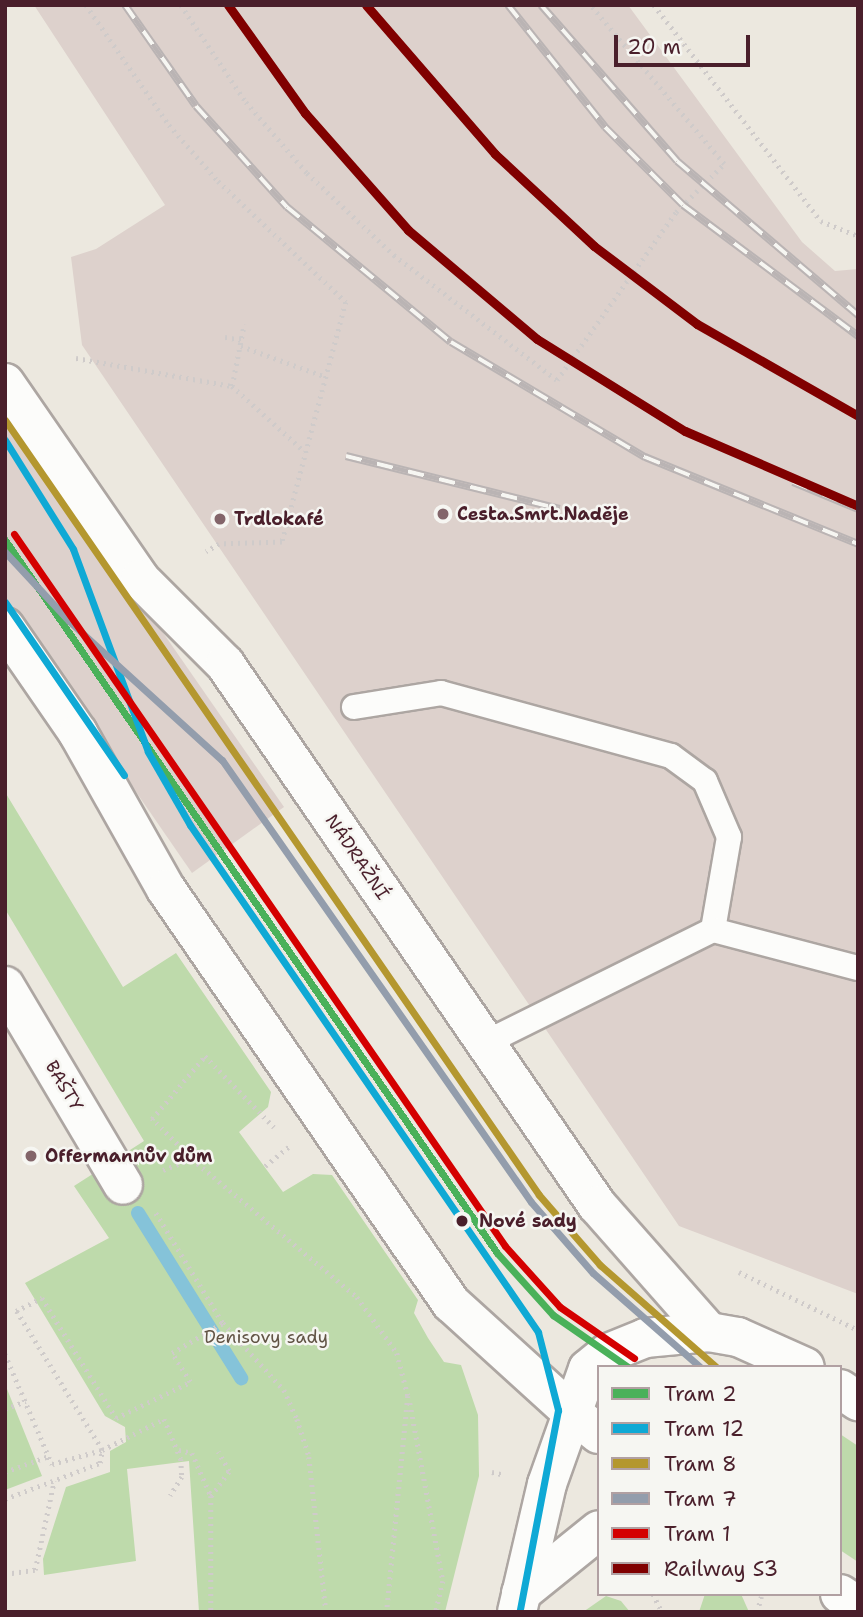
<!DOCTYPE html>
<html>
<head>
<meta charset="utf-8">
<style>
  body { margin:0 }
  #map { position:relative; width:863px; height:1617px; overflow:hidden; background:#ece8df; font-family:"Shantell Sans",sans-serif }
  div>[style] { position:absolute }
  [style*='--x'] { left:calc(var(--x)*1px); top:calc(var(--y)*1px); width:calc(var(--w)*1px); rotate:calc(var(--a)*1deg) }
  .industrial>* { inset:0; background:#ddd1cc }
  .green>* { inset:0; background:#bedaab }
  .stream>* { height:14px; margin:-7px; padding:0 7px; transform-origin:7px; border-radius:7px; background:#85c3d9 }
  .path>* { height:4.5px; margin-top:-2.25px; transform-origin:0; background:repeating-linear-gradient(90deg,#cfcbca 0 2px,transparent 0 7px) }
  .roads { filter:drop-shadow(2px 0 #ada6a2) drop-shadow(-2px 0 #ada6a2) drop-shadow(0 2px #ada6a2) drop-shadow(0 -2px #ada6a2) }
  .lane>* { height:24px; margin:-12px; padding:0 12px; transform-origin:12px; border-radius:12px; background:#fcfcfa }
  .street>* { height:38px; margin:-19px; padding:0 19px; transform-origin:19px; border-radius:19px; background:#fcfcfa }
  .secondary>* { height:38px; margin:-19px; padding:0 19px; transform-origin:19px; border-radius:19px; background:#fcfcfa }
  .rail>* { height:8px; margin-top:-4px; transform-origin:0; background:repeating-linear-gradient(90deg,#f6f6f2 0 16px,#bab4b4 0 32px); box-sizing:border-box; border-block:2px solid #bab4b4 }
  .rail-1>* { height:9px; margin:-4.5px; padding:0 4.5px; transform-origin:4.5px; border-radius:4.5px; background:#800000 }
  .tram-1>* { height:7px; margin:-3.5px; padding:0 3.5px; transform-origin:3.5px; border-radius:3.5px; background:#4ab15a }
  .tram-2>* { height:7px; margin:-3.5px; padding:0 3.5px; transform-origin:3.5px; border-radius:3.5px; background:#0fa9d5 }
  .tram-3>* { height:7px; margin:-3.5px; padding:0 3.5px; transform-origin:3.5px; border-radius:3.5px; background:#b4972f }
  .tram-4>* { height:7px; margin:-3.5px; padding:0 3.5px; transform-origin:3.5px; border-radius:3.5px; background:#939dac }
  .tram-5>* { height:7px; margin:-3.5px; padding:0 3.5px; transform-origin:3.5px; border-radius:3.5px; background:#d40000 }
  .dots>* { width:19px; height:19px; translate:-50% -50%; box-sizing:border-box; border:4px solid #f6f6f2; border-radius:50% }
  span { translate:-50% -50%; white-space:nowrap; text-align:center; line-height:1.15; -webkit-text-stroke:5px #f6f6f2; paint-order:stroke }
  .poi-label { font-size:18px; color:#4a1f2b; font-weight:700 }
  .left { translate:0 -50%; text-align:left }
  .street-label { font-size:18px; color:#4a1f2b }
  .stop-label { font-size:18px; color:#4a1f2b; font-weight:700 }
  .park-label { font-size:18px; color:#615445 }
  .frame { position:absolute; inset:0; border:7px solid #4a1f2b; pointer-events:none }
  .legend { position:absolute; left:597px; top:1365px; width:245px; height:231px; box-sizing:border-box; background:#f6f6f2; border:2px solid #b1a0a2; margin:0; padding:9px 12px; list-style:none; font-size:21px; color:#4a1f2b }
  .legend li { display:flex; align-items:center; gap:14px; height:35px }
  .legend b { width:35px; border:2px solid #b1a0a2 }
  .scale { position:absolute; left:614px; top:35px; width:136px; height:32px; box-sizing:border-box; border:4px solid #4a1f2b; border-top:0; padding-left:9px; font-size:21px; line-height:24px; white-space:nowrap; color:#4a1f2b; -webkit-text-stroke:5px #f6f6f2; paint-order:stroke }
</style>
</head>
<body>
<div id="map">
  <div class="industrial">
    <div style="clip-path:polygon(34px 5px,628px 5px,802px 242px,835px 271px,858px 269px,858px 1294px,679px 1226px,82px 345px,71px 257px,96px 249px,165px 205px)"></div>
    <div style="clip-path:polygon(5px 405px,284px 807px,192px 873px,5px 602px)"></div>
  </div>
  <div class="green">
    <div style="clip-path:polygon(5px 792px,123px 987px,176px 953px,271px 1092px,268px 1107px,239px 1132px,283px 1192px,313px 1174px,332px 1175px,418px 1300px,414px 1313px,428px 1338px,444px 1362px,461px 1365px,478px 1415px,479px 1476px,445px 1612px,199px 1612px,189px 1461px,127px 1469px,136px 1561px,44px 1575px,43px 1559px,66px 1487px,110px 1472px,110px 1451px,126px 1442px,125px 1427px,105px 1416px,25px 1283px,109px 1238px,74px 1186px,144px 1141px,5px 909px)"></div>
    <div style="clip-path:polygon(5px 1384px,42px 1476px,5px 1490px)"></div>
    <div style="clip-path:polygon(840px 1434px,858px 1446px,858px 1562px,840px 1550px)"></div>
    <div style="clip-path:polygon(705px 1594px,741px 1594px,749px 1612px,699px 1612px)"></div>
    <div style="clip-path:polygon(606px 1596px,621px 1601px,630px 1612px,583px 1612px)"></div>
  </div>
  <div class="stream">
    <div style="--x:138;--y:1213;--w:195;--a:58"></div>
  </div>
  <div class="path">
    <div style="--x:86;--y:5;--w:146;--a:55.3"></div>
    <div style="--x:169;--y:125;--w:74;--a:48.8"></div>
    <div style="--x:218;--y:181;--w:176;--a:43.4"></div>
    <div style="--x:346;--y:302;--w:248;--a:104.9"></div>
    <div style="--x:282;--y:542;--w:63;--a:178.2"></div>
    <div style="--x:219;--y:544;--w:15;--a:148"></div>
    <div style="--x:181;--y:5;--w:117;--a:56.2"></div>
    <div style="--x:246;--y:102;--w:94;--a:49.3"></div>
    <div style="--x:307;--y:173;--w:120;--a:43.3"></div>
    <div style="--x:394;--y:255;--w:205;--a:37.5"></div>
    <div style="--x:557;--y:380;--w:206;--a:-54.7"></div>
    <div style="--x:676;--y:212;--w:68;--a:-45"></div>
    <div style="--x:724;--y:164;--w:208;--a:-130.1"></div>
    <div style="--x:654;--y:5;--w:273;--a:52.3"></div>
    <div style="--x:821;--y:221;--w:40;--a:22"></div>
    <div style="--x:225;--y:337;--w:17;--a:10"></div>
    <div style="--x:241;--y:346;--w:90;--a:20"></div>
    <div style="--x:76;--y:358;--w:158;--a:10.2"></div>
    <div style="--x:232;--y:386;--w:98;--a:42.1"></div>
    <div style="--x:232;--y:386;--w:63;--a:-79"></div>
    <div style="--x:192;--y:1159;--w:57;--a:-135"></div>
    <div style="--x:152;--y:1119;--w:82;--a:-49.9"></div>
    <div style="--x:205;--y:1056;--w:99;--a:45.8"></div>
    <div style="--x:265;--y:1166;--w:33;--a:-39"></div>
    <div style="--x:163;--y:1170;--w:31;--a:-21"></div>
    <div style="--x:192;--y:1159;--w:215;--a:39.9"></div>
    <div style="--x:357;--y:1297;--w:69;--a:54.5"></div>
    <div style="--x:397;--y:1353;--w:44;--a:75.7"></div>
    <div style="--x:408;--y:1396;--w:217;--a:95.6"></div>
    <div style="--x:156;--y:1213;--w:129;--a:58.7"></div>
    <div style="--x:223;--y:1323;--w:91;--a:47.7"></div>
    <div style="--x:284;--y:1390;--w:32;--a:66"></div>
    <div style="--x:297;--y:1419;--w:40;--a:72"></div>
    <div style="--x:309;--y:1457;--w:156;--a:83.7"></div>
    <div style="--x:739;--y:1272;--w:132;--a:26"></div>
    <div style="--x:5;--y:1354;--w:120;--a:66.9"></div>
    <div style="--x:52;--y:1464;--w:52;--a:-15.6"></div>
    <div style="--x:102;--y:1450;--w:69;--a:-26.6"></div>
    <div style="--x:164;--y:1419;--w:43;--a:67"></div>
    <div style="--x:181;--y:1459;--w:18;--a:87"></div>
    <div style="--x:182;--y:1477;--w:22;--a:122"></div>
    <div style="--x:410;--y:1403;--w:181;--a:79.5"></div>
    <div style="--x:443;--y:1581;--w:32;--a:103"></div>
    <div style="--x:5;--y:1409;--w:22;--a:-21"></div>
    <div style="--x:179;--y:1450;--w:13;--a:13"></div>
    <div style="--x:192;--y:1453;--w:47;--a:66.2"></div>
    <div style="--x:211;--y:1496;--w:116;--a:90"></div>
    <div style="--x:5;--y:1472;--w:47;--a:-20"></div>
    <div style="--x:492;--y:1472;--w:13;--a:13"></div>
    <div style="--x:211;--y:1496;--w:31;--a:-54"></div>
    <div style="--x:229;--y:1471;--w:22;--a:-120"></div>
    <div style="--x:5;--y:1499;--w:102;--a:-20.8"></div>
    <div style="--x:100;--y:1463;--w:13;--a:-81"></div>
    <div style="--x:102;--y:1450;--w:163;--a:-121.7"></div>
    <div style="--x:16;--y:1311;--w:29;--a:-27"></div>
    <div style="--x:42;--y:1298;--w:141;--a:58.3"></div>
    <div style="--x:116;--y:1418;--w:82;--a:-25.9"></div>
    <div style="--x:190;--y:1382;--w:34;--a:-122"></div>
    <div style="--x:172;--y:1353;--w:59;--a:-30.5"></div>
    <div style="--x:5;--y:1574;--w:30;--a:-8"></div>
    <div style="--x:35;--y:1570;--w:91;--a:-77.9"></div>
    <div style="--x:653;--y:1594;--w:20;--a:63"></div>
    <div style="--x:757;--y:1612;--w:16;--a:-75"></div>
  </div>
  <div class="roads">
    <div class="lane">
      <div style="--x:354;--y:707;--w:88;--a:-9.1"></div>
      <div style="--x:441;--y:693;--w:238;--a:15.3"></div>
      <div style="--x:671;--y:756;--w:42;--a:36.3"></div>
      <div style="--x:705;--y:781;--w:61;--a:66.8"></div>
      <div style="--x:729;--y:837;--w:94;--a:99.8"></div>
      <div style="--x:483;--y:1044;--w:257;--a:-26.4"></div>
      <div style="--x:713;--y:930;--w:150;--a:14.7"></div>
    </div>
    <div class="street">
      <div style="--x:5;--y:383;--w:238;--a:55.4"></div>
      <div style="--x:140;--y:579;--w:120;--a:45"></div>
      <div style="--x:225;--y:664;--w:657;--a:55.49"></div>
      <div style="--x:597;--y:1205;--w:169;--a:48.6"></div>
      <div style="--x:5;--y:627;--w:129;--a:55.4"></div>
      <div style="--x:78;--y:733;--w:179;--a:60.6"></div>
      <div style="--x:166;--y:889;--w:503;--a:55.46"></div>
      <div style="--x:451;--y:1303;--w:159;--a:42.2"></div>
      <div style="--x:5;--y:986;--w:231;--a:59.3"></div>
    </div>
    <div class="secondary">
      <div style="--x:840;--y:1389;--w:22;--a:34"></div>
      <div style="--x:569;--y:1410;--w:38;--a:39"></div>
      <div style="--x:521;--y:1593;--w:100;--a:-38.9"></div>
      <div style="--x:840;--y:1594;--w:22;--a:34"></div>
      <div style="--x:517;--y:1612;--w:131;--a:-76.8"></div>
      <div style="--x:547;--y:1484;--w:122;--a:-70.4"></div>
      <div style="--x:588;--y:1369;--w:26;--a:-39"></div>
      <div style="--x:608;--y:1353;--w:40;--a:-22"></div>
      <div style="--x:645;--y:1338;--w:64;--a:-5.4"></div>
      <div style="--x:709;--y:1332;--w:29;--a:10"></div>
      <div style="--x:738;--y:1337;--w:73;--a:24.1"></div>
    </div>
  </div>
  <div class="rail">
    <div style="--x:125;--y:5;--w:123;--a:54.9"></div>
    <div style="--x:196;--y:106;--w:136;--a:48"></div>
    <div style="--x:287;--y:207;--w:212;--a:39.5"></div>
    <div style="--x:451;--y:342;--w:226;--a:30.7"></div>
    <div style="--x:645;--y:457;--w:230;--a:22.2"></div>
    <div style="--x:508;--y:5;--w:156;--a:51.5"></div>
    <div style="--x:605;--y:127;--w:110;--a:45"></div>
    <div style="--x:683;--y:205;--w:219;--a:36.8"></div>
    <div style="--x:541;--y:5;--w:207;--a:48.9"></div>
    <div style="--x:677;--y:161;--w:238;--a:40.4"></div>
    <div style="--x:346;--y:456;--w:220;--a:13.9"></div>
    <div style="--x:793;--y:482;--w:70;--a:22.6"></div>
  </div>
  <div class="rail-1">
    <div style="--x:228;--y:5;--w:133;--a:54.5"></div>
    <div style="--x:305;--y:113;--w:156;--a:48.6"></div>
    <div style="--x:408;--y:230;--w:169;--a:40.2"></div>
    <div style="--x:537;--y:339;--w:174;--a:31.9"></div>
    <div style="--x:685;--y:431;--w:189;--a:23.4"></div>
    <div style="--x:366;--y:5;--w:197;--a:49.1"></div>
    <div style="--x:495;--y:154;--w:135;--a:42.9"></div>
    <div style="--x:594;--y:246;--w:129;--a:37.1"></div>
    <div style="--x:697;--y:324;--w:185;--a:29.7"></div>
  </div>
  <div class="tram-1">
    <div style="--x:5;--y:540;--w:866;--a:55.39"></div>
    <div style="--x:497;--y:1253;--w:84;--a:47.9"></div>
    <div style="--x:553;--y:1315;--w:91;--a:34.7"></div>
  </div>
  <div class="tram-2">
    <div style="--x:5;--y:440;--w:128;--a:58"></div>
    <div style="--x:73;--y:549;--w:216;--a:69.7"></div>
    <div style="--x:148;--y:752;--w:84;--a:60.1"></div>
    <div style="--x:190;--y:825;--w:615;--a:55.53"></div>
    <div style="--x:538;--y:1332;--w:81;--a:75.6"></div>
    <div style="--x:558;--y:1410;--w:204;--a:100.8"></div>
    <div style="--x:5;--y:602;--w:210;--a:55.5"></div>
  </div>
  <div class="tram-3">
    <div style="--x:5;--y:420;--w:941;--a:55.43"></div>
    <div style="--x:539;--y:1195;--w:93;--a:48.9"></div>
    <div style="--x:600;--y:1265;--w:154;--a:41.3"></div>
  </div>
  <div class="tram-4">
    <div style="--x:5;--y:552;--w:94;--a:47.2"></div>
    <div style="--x:69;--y:621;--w:207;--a:42.3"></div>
    <div style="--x:222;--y:760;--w:539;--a:55.04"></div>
    <div style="--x:531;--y:1202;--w:94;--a:48.9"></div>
    <div style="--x:593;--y:1273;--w:142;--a:41.3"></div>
  </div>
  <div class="tram-5">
    <div style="--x:14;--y:534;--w:865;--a:55.41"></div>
    <div style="--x:505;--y:1246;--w:82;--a:48"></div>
    <div style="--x:560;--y:1307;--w:90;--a:34.6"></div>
  </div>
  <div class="dots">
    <div style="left:443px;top:514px;background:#83656a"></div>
    <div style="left:220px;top:519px;background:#83656a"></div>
    <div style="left:31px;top:1156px;background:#83656a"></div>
    <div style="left:462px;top:1221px;background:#4a1f2b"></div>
  </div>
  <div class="poi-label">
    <span class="left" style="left:457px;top:514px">Cesta.Smrt.Naděje</span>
    <span class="left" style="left:234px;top:519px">Trdlokafé</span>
    <span class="left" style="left:45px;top:1156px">Offermannův dům</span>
  </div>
  <div class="street-label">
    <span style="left:357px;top:857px;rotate:56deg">NÁDRAŽNÍ</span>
    <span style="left:64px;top:1086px;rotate:59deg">BAŠTY</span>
  </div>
  <div class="stop-label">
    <span class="left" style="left:479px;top:1221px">Nové sady</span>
  </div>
  <div class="park-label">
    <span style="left:266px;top:1337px">Denisovy sady</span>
  </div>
  <div class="frame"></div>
  <ul class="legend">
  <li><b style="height:9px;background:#4ab15a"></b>Tram 2</li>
  <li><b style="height:9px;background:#0fa9d5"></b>Tram 12</li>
  <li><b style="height:9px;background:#b4972f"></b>Tram 8</li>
  <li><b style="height:9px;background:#939dac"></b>Tram 7</li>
  <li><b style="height:9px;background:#d40000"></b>Tram 1</li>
  <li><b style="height:9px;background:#800000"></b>Railway S3</li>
  </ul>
  <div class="scale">20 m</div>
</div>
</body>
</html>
